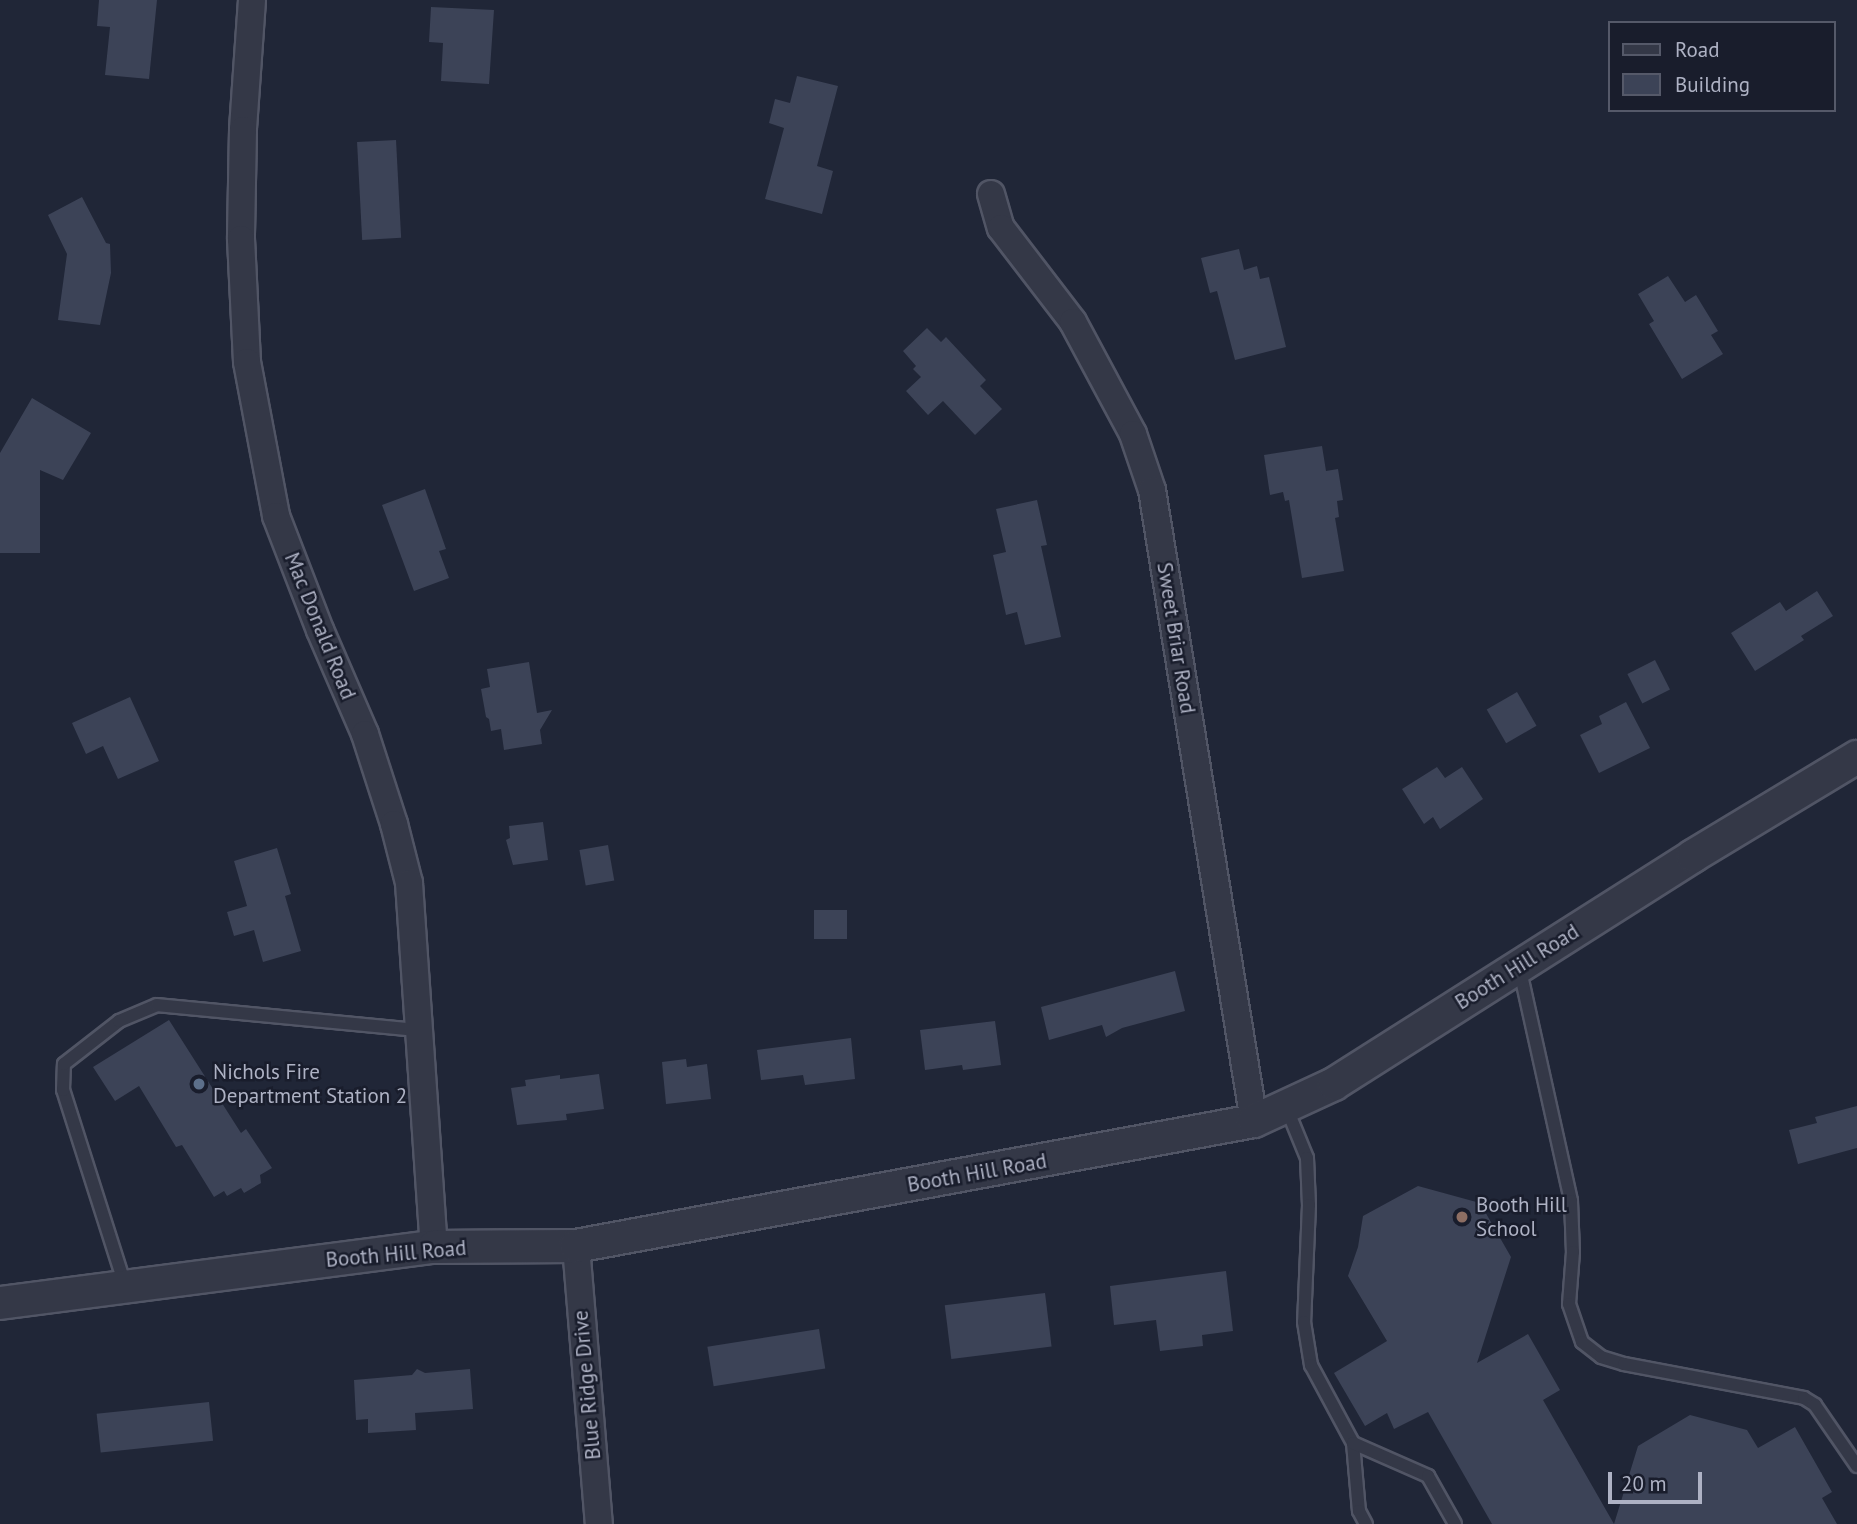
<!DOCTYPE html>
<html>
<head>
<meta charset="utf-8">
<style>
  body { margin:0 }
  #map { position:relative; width:1857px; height:1524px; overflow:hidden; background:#202637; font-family:"PT Sans",sans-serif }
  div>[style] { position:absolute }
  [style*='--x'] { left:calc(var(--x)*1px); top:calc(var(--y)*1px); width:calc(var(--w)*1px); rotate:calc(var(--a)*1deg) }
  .building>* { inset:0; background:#3c4357; transform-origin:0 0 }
  .roads { filter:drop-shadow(2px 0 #515565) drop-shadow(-2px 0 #515565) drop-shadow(0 2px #515565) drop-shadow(0 -2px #515565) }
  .service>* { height:12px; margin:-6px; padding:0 6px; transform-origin:6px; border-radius:6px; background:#343847 }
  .minor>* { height:26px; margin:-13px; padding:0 13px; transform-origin:13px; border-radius:13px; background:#343847 }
  .tertiary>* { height:32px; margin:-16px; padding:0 16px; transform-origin:16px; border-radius:16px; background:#343847 }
  .dots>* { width:19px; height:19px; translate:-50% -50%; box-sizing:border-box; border:4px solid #191d2c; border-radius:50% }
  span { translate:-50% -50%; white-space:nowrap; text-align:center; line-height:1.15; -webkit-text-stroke:5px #191d2c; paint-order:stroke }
  .street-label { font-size:21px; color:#aeb2c4 }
  .poi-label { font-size:21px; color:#aeb2c4 }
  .left { translate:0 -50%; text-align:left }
  .legend { position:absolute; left:1608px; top:21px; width:228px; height:91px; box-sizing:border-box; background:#191d2c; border:2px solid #555969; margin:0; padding:9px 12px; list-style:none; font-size:21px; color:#aeb2c4 }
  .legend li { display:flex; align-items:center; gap:14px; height:35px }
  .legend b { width:35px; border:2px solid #555969 }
  .scale { position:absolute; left:1608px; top:1472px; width:94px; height:32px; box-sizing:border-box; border:4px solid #aeb2c4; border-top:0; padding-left:9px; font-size:21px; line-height:24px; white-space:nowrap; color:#aeb2c4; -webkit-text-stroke:5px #191d2c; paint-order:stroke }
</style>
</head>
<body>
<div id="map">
  <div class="building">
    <div style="clip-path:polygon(99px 0,157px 0,149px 79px,105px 75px,110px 27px,97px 26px)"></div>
    <div style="clip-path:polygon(431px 7px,494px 10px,489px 84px,441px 81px,443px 43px,429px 42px)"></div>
    <div style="clip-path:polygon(797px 76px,838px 86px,817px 166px,833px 171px,822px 214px,765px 199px,784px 128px,769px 123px,775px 99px,790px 103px)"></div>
    <div style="left:396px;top:140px;width:98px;height:39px;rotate:87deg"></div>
    <div style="clip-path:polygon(82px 197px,106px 243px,110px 244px,111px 273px,100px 325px,58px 320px,67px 254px,48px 215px)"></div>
    <div style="clip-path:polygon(1239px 249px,1244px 270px,1257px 266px,1260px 279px,1269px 277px,1286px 347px,1235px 360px,1217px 291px,1210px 293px,1201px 258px)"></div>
    <div style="clip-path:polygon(1668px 276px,1685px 302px,1696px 295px,1718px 331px,1711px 335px,1723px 354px,1682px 379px,1649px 324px,1654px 321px,1638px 294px)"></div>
    <div style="clip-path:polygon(927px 328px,941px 342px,946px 337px,986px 380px,980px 386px,1002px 409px,975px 435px,943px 401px,928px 415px,906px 391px,921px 377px,913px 369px,916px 366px,903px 351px)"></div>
    <div style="clip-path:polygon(32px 398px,91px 433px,63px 480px,40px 470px,40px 553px,0 553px,0 453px)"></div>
    <div style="clip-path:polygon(1322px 446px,1326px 471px,1338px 469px,1343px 500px,1337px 501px,1339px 517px,1335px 518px,1344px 571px,1302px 578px,1289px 500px,1285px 501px,1283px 492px,1270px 495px,1264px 455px)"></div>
    <div style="clip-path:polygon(425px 489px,446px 549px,439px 551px,449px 578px,414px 591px,382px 505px)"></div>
    <div style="clip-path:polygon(1037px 500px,1047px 545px,1041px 546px,1061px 637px,1025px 645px,1017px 612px,1006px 615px,993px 555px,1006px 552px,996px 509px)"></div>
    <div style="clip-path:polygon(1817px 591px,1833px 616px,1801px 636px,1804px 640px,1755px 671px,1731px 633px,1780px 602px,1786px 611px)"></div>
    <div style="left:1655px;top:660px;width:33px;height:31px;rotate:63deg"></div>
    <div style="clip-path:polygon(529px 662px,537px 713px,552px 710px,540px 730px,542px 744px,504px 750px,501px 729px,491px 731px,489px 719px,486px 717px,481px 689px,490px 687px,487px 669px)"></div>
    <div style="left:1517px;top:692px;width:39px;height:35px;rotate:60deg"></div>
    <div style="clip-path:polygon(130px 697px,159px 761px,118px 779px,103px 746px,86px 754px,72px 723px)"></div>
    <div style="clip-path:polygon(1626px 702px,1650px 748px,1599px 773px,1580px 735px,1602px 724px,1599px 716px)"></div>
    <div style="clip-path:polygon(1437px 767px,1445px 778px,1462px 767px,1483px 799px,1440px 829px,1433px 817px,1424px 824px,1402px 789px)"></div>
    <div style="clip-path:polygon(543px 822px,548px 860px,513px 865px,506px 840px,510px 838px,509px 826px)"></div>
    <div style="left:608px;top:845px;width:36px;height:29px;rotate:80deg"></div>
    <div style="clip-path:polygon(277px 848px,291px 894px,285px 896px,301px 951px,263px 962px,254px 930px,234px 936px,227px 912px,247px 906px,234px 861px)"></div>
    <div style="left:814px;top:910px;width:33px;height:29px"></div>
    <div style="clip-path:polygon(1175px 971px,1185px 1011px,1122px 1028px,1106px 1037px,1102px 1025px,1049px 1040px,1041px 1007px)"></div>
    <div style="clip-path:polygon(169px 1020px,241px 1133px,246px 1129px,272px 1168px,260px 1175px,261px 1183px,244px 1193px,241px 1188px,227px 1196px,224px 1191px,214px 1197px,182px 1145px,176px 1147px,139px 1086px,115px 1101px,93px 1067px)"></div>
    <div style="clip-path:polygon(995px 1021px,1001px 1065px,963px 1070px,962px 1065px,925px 1070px,920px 1030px)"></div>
    <div style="clip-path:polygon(851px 1038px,855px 1079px,805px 1085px,803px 1075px,761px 1080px,757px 1050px)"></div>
    <div style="clip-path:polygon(686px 1059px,687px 1067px,707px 1064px,711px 1099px,666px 1104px,662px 1062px)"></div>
    <div style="clip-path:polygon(599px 1074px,604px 1109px,566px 1114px,567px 1120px,517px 1125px,511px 1088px,526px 1086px,525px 1080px,560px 1075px,560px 1079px)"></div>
    <div style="clip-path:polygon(1857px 1106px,1857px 1148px,1798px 1164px,1789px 1130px,1817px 1123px,1815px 1117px)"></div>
    <div style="clip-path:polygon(1418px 1186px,1480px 1203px,1511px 1257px,1477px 1363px,1528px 1334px,1560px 1390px,1543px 1400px,1614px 1524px,1492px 1524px,1428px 1412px,1394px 1429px,1387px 1413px,1365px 1426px,1334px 1373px,1387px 1341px,1348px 1276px,1358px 1247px,1363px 1216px)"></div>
    <div style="clip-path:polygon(1226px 1271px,1233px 1331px,1202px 1335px,1203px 1346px,1160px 1351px,1156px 1320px,1114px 1325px,1110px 1286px)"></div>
    <div style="left:1045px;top:1293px;width:54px;height:101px;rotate:83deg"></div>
    <div style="left:819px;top:1329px;width:40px;height:113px;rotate:81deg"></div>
    <div style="clip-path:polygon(417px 1369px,425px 1373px,470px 1369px,473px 1409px,415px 1413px,416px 1430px,368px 1433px,368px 1419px,356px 1420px,354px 1380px,412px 1375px)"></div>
    <div style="left:209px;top:1402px;width:39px;height:113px;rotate:84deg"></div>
    <div style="clip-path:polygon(1690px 1415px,1747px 1430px,1758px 1448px,1795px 1427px,1832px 1492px,1822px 1498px,1837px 1524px,1614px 1524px,1638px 1446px)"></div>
  </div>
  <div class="roads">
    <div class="service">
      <div style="--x:1519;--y:966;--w:241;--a:77.5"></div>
      <div style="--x:1571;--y:1201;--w:51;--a:87.8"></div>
      <div style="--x:1573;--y:1252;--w:52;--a:94.4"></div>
      <div style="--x:1569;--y:1304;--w:40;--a:71.1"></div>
      <div style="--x:1582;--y:1342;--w:24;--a:38"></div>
      <div style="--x:1601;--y:1357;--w:24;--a:17"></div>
      <div style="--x:1624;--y:1364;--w:183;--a:10.7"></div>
      <div style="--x:1804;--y:1398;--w:13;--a:32"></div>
      <div style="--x:1815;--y:1405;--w:74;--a:55.5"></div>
      <div style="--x:1287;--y:1109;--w:53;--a:67.8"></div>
      <div style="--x:1307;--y:1158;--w:47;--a:87.6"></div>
      <div style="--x:1309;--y:1205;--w:117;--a:92.4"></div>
      <div style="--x:1304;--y:1322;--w:44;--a:80.8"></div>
      <div style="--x:1311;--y:1365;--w:89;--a:61.7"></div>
      <div style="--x:1353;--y:1443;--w:68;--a:85"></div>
      <div style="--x:1359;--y:1511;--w:15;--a:62"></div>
      <div style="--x:125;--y:1285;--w:205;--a:-107.6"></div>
      <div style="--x:63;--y:1090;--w:26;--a:-88"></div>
      <div style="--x:64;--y:1064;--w:70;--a:-38"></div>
      <div style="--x:119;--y:1021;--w:41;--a:-22.8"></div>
      <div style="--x:157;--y:1005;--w:263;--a:5.5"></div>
      <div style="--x:1353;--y:1443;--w:82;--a:23.7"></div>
      <div style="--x:1428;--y:1476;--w:55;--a:60.6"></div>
    </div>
    <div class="minor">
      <div style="--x:252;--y:0;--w:130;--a:94"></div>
      <div style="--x:243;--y:130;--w:109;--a:91.1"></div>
      <div style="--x:241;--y:239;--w:123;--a:87.2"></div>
      <div style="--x:247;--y:362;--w:157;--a:79.3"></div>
      <div style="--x:276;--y:516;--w:122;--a:68.9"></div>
      <div style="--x:320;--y:630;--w:113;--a:66.6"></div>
      <div style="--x:365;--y:734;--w:95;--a:72.1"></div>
      <div style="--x:394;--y:824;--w:61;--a:75.7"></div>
      <div style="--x:409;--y:883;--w:365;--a:86.1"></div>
      <div style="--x:991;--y:194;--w:35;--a:74"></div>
      <div style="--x:1001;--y:228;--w:118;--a:52.5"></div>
      <div style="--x:1073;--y:322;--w:127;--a:61.8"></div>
      <div style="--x:1133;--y:434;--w:59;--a:71.3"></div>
      <div style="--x:1152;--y:490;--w:639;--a:80.82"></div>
      <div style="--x:576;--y:1246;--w:279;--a:85.3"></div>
    </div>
    <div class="tertiary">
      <div style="--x:0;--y:1303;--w:438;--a:-7.4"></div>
      <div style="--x:434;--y:1247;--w:142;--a:-0.4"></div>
      <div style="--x:576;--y:1246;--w:689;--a:-10.45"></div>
      <div style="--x:1254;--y:1121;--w:88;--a:-24.8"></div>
      <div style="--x:1334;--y:1084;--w:425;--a:-32.4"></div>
      <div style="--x:1693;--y:856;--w:192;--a:-31.1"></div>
    </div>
  </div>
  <div class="dots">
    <div style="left:199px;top:1084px;background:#5c6f8a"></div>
    <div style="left:1462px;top:1217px;background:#8d6e63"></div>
  </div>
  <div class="street-label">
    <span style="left:320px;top:626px;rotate:68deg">Mac Donald Road</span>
    <span style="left:1176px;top:638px;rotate:81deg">Sweet Briar Road</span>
    <span style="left:1517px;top:967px;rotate:-32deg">Booth Hill Road</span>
    <span style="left:977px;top:1173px;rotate:-10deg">Booth Hill Road</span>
    <span style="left:396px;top:1254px;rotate:-5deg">Booth Hill Road</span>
    <span style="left:587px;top:1385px;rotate:-95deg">Blue Ridge Drive</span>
  </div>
  <div class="poi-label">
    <span class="left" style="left:213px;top:1084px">Nichols Fire<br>Department Station 2</span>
    <span class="left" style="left:1476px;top:1217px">Booth Hill<br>School</span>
  </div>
  <ul class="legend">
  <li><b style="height:9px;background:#343847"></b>Road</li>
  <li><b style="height:19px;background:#3c4357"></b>Building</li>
  </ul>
  <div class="scale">20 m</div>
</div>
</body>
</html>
